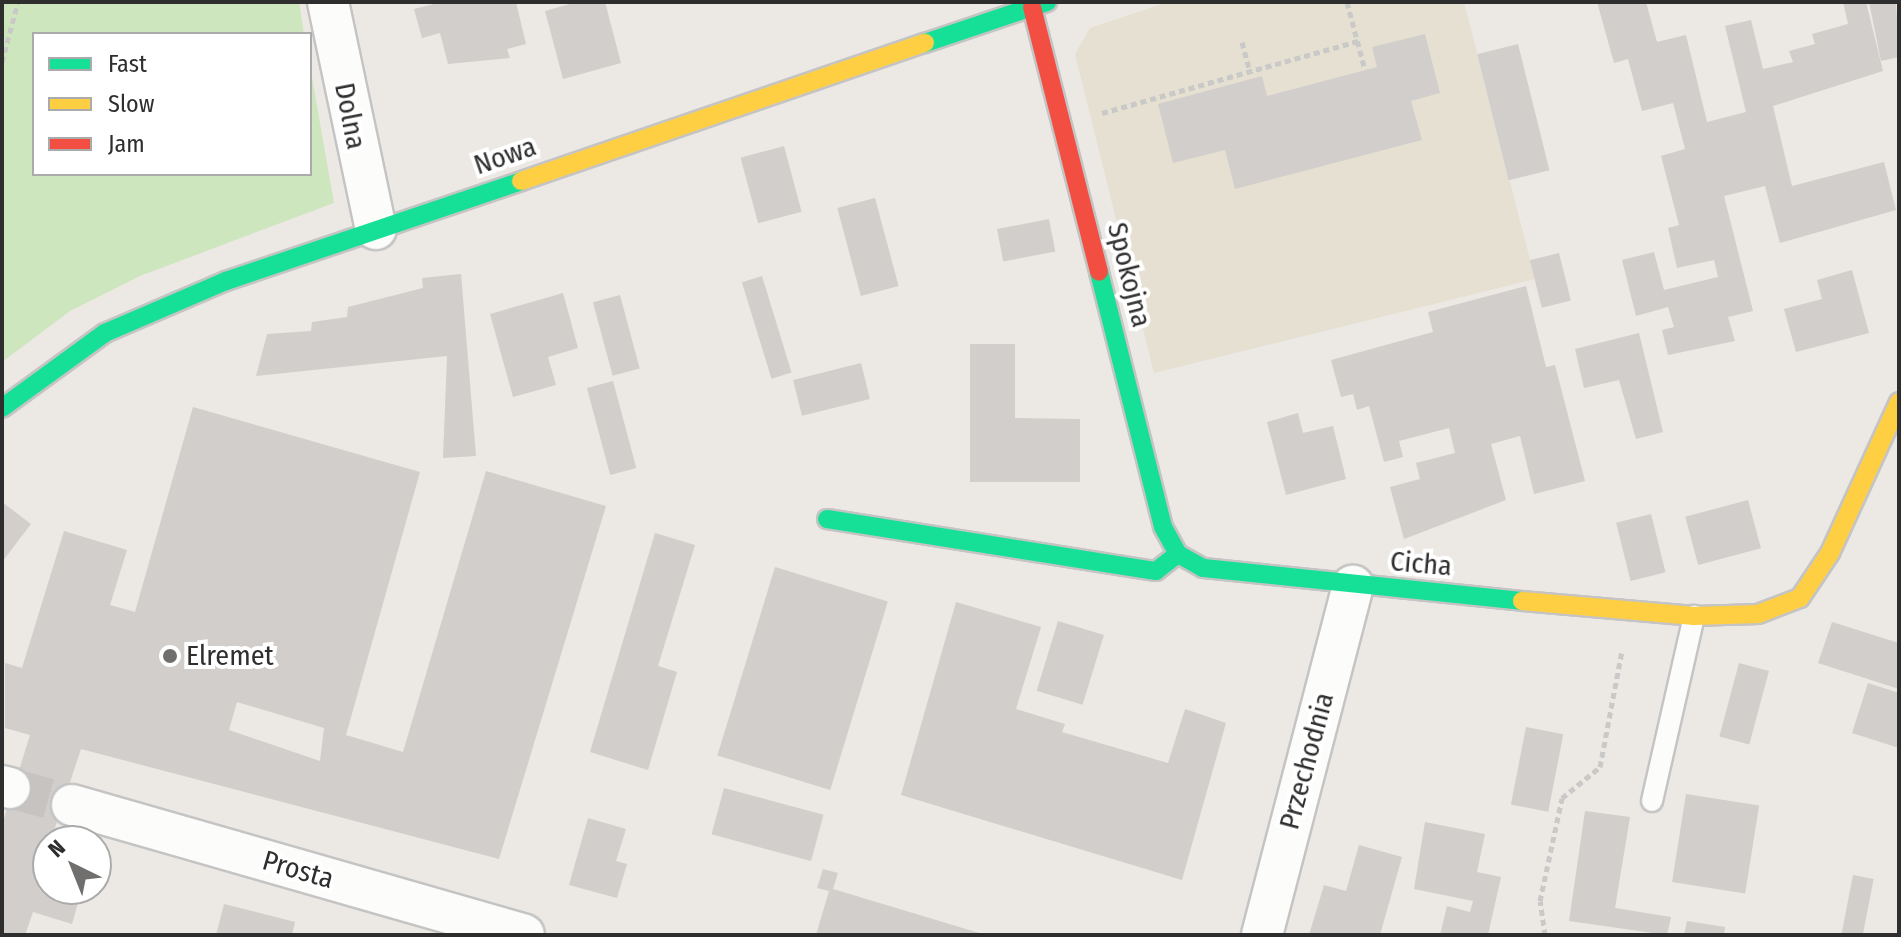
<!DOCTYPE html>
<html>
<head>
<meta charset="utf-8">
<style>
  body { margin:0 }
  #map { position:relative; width:1901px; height:937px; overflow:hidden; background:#ece8e4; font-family:"Fira Sans Condensed",sans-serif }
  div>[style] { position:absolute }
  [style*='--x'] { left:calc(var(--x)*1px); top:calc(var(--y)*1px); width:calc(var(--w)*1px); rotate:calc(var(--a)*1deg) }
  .education>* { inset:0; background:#e6e0d3 }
  .green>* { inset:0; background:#cee6be }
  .building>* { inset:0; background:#d1cecb; transform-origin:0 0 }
  .street-tunnel>* { height:40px; margin-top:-20px; transform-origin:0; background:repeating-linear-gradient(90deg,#c6c3c0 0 40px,transparent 0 60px) }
  .path>* { height:5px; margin-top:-2.5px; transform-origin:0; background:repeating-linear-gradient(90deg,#c9c9c8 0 6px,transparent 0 10px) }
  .roads { filter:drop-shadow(2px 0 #c5c4c5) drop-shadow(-2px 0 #c5c4c5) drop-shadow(0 2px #c5c4c5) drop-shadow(0 -2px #c5c4c5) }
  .lane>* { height:20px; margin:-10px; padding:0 10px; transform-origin:10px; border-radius:10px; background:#fcfcfb }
  .street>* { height:40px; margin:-20px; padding:0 20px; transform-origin:20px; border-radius:20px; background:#fcfcfb }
  .fast>* { height:18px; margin:-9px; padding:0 9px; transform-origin:9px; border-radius:9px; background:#16e098 }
  .slow>* { height:18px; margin:-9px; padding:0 9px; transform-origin:9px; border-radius:9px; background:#ffcf43 }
  .jam>* { height:18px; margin:-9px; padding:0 9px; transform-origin:9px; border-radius:9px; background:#f24e42 }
  .dots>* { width:22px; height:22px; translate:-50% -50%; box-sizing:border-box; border:4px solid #fff; border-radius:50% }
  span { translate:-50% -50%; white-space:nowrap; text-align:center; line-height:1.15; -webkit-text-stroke:8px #fff; paint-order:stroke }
  .street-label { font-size:28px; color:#2e2e2e }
  .poi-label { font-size:28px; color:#2e2e2e }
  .left { translate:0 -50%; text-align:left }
  .frame { position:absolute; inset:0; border:4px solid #2e2e2e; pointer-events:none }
  .legend { position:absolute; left:32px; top:32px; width:280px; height:144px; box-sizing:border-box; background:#fff; border:2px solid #ababab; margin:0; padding:10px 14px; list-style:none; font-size:24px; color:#2e2e2e }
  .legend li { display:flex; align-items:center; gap:16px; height:40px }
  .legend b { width:40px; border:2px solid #ababab }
  .north { position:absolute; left:32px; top:825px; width:80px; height:80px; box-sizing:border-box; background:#fff; border:2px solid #ababab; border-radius:50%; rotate:317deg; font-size:22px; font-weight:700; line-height:32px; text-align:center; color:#2e2e2e }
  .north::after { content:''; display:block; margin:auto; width:28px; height:36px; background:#706f6e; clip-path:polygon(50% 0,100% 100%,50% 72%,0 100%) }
</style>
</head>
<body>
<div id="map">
  <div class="education">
    <div style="clip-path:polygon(1168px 2px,1464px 2px,1535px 279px,1154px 373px,1075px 54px,1090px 28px)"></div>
  </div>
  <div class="green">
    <div style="clip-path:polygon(2px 2px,299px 2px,304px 34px,34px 34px,34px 174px,310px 174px,310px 66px,334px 203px,140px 276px,70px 311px,2px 362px)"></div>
  </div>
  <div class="building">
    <div style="clip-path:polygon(442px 2px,516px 2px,526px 44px,507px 49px,510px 58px,448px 64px,440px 33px,422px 38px,414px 9px)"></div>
    <div style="clip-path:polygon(577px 2px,605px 2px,621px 63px,563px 79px,545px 11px)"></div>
    <div style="clip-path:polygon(1597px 2px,1646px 2px,1657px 42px,1686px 35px,1707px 122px,1746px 112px,1725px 26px,1751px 20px,1763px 69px,1793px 62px,1789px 51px,1815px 44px,1812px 34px,1848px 24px,1843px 2px,1866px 2px,1883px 71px,1773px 106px,1792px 186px,1884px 162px,1896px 210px,1780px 243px,1765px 186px,1724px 196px,1753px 311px,1728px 317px,1735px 341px,1668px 355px,1662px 330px,1674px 327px,1668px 307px,1636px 316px,1622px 260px,1654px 252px,1664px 290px,1718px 277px,1714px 260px,1677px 268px,1668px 228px,1679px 225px,1661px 156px,1685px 149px,1673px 103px,1642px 111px,1628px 59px,1614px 63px)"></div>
    <div style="clip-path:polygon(1869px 2px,1896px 2px,1899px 57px,1881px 61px)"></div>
    <div style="clip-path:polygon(1425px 34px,1440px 93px,1411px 101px,1422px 140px,1235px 189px,1225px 150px,1173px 163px,1158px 104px,1262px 76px,1267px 96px,1377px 67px,1372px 47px)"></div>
    <div style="left:1518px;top:44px;width:130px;height:42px;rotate:76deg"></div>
    <div style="left:784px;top:146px;width:68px;height:45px;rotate:75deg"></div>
    <div style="left:875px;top:198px;width:91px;height:39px;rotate:75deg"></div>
    <div style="left:1049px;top:219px;width:33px;height:53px;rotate:79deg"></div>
    <div style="left:1559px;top:253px;width:49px;height:30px;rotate:76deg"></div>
    <div style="clip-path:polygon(1852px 270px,1869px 333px,1796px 352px,1784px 309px,1822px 299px,1817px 280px)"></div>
    <div style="clip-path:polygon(461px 274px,476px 456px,443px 458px,447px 356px,256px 376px,267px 334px,311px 331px,312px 322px,347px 317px,348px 307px,423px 288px,422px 278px)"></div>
    <div style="left:762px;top:276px;width:101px;height:21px;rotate:73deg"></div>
    <div style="clip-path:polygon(1526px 286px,1546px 367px,1555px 365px,1585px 481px,1534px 494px,1520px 436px,1491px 444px,1506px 500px,1404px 539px,1390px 487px,1420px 479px,1416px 463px,1455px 453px,1449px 428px,1399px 441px,1403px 457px,1384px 462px,1369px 406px,1357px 410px,1353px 394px,1341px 397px,1331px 360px,1433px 332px,1428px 312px)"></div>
    <div style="clip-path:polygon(563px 293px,578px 348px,548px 357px,556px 385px,513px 397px,490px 314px)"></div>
    <div style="left:620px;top:295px;width:76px;height:28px;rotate:75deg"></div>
    <div style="clip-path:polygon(1639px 333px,1663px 432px,1636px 439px,1619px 380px,1584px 388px,1575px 349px)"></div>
    <div style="clip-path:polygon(970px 344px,1015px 344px,1015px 418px,1080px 419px,1080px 482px,970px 482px)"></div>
    <div style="left:861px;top:363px;width:37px;height:70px;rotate:76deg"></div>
    <div style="left:613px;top:381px;width:90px;height:27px;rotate:75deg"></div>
    <div style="clip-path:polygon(evenodd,193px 407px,420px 472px,346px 735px,403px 752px,486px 471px,606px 506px,499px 859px,81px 749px,46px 855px,48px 889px,82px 889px,72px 924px,33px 912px,25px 935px,2px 935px,2px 825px,30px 735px,5px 728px,5px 663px,22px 668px,64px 531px,127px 550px,110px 605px,135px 612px,193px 407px,237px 702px,324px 728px,320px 761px,229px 730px,237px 702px)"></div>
    <div style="clip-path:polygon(1298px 413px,1303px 433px,1333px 426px,1346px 479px,1286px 495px,1267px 422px)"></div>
    <div style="left:1748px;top:500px;width:50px;height:65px;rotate:75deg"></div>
    <div style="clip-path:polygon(2px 502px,31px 524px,2px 562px)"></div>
    <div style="left:1651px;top:514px;width:60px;height:36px;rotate:76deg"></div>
    <div style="clip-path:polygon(655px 533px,695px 545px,658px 666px,677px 672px,648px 770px,590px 752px)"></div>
    <div style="left:775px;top:567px;width:118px;height:197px;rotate:17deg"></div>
    <div style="clip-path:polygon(956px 602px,1041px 627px,1016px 709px,1065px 724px,1062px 732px,1168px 763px,1185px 709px,1226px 723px,1182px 880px,901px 795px)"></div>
    <div style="left:1058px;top:621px;width:48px;height:73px;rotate:17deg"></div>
    <div style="clip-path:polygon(1832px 622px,1899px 643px,1899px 689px,1818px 663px)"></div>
    <div style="left:1739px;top:663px;width:31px;height:76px;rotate:15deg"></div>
    <div style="clip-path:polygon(1868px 683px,1899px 693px,1899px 748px,1852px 733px)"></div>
    <div style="left:1526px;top:727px;width:38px;height:79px;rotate:11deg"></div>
    <div style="left:724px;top:788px;width:103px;height:48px;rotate:15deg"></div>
    <div style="left:1686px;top:794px;width:74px;height:89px;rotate:9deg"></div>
    <div style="clip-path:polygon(1585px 811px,1630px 817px,1615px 908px,1671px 917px,1667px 935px,1569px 921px)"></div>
    <div style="clip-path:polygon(588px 818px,626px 829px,616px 861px,627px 864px,617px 898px,569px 885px)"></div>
    <div style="clip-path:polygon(1425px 822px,1485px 834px,1477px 872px,1501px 877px,1488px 935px,1440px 935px,1447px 906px,1470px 912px,1473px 901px,1414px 889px)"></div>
    <div style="clip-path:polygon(1359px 845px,1402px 857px,1380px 935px,1309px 935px,1324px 885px,1346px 891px)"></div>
    <div style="clip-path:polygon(823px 869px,838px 873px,833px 889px,986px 935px,816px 935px,829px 891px,817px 888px)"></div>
    <div style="left:1853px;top:875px;width:21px;height:61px;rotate:11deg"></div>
    <div style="clip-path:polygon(224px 904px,295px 922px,292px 935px,216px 935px)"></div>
    <div style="clip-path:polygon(1687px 921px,1725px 927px,1724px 935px,1684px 935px)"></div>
  </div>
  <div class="street-tunnel">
    <div style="--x:10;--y:788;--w:64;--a:15.3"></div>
  </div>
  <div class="path">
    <div style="--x:1347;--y:2;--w:70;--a:75.2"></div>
    <div style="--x:1242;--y:42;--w:30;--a:75"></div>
    <div style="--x:2;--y:62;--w:62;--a:-75.1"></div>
    <div style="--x:1102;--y:113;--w:266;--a:-15.7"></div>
    <div style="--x:1545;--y:935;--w:34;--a:-98"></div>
    <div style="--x:1540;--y:901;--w:105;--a:-77.9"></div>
    <div style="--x:1562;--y:798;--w:49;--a:-39.2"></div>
    <div style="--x:1600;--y:767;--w:118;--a:-79.3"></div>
  </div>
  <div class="roads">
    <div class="lane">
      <div style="--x:1652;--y:801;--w:190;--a:-77.2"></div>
    </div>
    <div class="street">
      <div style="--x:328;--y:2;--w:232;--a:78.1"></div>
      <div style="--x:2;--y:786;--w:8;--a:14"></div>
      <div style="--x:72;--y:805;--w:470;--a:16"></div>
      <div style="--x:1262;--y:935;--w:361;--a:-75.4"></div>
    </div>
    <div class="fast">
      <div style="--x:925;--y:43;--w:129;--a:-18.6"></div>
      <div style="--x:1099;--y:272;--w:263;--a:75.9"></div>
      <div style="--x:1163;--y:527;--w:31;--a:61"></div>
      <div style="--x:2;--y:408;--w:127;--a:-36.1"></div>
      <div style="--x:105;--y:333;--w:132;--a:-23.3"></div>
      <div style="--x:226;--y:281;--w:311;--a:-18.7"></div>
      <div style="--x:827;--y:519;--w:333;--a:9"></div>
      <div style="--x:1156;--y:571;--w:28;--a:-38"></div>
      <div style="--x:1178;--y:554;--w:29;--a:29"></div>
      <div style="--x:1203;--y:568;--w:321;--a:5.9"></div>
    </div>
    <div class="slow">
      <div style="--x:521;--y:181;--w:427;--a:-18.9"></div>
      <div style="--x:1522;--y:601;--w:173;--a:5"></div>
      <div style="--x:1694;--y:616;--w:64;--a:-1.8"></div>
      <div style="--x:1758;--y:614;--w:45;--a:-20.9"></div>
      <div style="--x:1800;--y:598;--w:54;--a:-56.3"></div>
      <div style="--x:1830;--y:553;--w:166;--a:-65.4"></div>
    </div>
    <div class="jam">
      <div style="--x:1032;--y:7;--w:273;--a:75.8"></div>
    </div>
  </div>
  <div class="dots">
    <div style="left:170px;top:656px;background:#706f6e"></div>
  </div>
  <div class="street-label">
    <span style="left:350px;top:116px;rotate:79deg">Dolna</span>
    <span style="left:505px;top:156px;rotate:-19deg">Nowa</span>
    <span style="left:1129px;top:275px;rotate:76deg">Spokojna</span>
    <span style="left:1421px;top:564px;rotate:5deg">Cicha</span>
    <span style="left:1307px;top:761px;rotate:-75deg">Przechodnia</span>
    <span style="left:298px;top:870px;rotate:16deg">Prosta</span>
  </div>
  <div class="poi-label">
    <span class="left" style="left:186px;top:656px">Elremet</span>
  </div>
  <div class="frame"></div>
  <ul class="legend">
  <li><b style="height:10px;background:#16e098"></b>Fast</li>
  <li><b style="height:10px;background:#ffcf43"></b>Slow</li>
  <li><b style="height:10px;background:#f24e42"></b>Jam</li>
  </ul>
  <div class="north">N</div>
</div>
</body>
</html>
